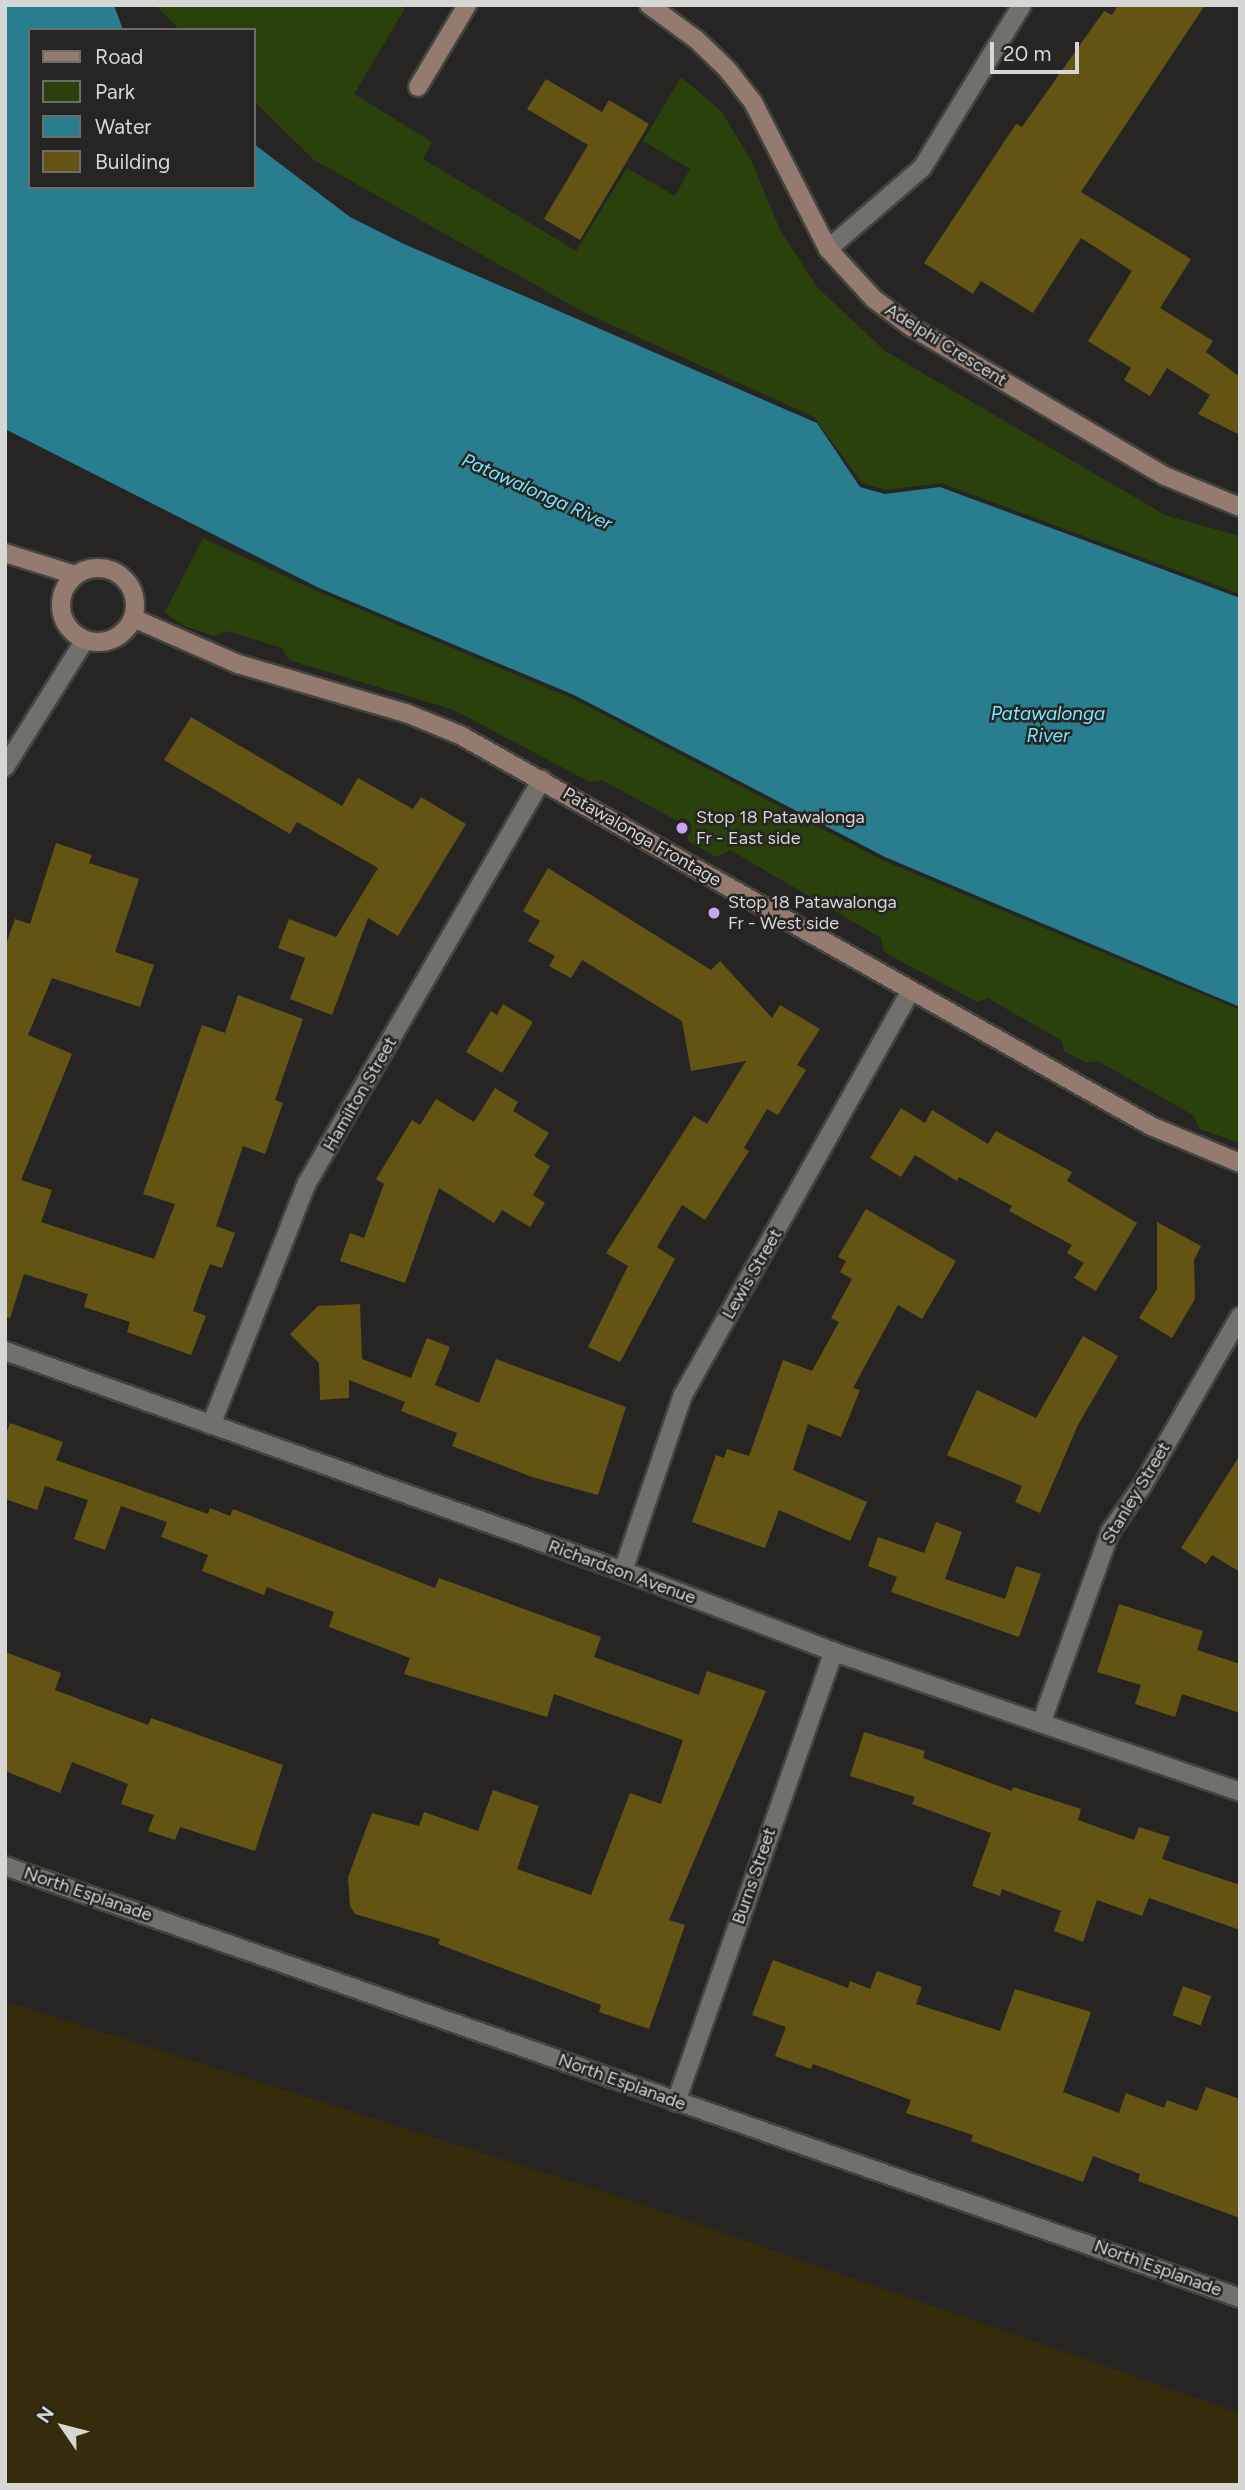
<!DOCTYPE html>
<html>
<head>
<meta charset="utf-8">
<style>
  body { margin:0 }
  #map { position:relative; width:1245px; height:2490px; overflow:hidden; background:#262523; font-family:Figtree,sans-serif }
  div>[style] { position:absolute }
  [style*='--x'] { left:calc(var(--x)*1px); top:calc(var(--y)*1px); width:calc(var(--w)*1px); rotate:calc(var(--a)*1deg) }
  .green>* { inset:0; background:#2a410b }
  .sand>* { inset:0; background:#352c0b }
  .water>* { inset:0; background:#287d8e }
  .building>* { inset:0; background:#645414; transform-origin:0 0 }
  .roads { filter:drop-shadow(2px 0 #434340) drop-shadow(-2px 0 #434340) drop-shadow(0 2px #434340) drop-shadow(0 -2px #434340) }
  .street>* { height:18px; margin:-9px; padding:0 9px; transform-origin:9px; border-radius:9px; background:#71706d }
  .secondary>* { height:18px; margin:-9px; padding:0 9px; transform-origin:9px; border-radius:9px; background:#957b6f }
  .secondary>.ring { margin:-9px; padding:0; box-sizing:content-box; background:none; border:18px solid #957b6f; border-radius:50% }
  .dots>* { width:19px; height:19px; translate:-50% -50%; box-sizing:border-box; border:4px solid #262523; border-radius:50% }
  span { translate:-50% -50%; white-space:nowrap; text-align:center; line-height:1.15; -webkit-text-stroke:5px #262523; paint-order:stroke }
  .street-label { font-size:18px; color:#d6d6d4 }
  .poi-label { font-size:18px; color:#d6d6d4 }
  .left { translate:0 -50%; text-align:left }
  .water-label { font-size:19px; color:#78e7ff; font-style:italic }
  .frame { position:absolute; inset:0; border:7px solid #d6d6d4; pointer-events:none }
  .legend { position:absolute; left:28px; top:28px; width:228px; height:161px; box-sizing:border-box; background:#262523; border:2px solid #6c6c6a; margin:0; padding:9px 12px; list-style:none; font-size:21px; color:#d6d6d4 }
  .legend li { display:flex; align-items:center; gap:14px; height:35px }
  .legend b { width:35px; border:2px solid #6c6c6a }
  .north { position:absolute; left:28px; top:2392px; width:70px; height:70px; -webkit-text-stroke:5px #262523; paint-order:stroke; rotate:305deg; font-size:19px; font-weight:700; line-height:28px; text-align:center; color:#d6d6d4 }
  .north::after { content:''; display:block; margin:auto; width:24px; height:32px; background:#d6d6d4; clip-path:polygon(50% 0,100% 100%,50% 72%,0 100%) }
  .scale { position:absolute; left:990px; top:42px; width:89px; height:32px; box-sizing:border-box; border:4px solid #d6d6d4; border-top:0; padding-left:9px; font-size:21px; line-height:24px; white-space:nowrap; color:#d6d6d4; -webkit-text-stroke:5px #262523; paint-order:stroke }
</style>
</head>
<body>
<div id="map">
  <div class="green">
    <div style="clip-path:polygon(155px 5px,407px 5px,354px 94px,432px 142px,423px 159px,576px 251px,627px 168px,675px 196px,690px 169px,643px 141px,681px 77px,721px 111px,752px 162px,780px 230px,817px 287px,885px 351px,1167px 516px,1240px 536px,1240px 594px,941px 483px,885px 490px,862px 483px,814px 417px,585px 313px,314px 160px,254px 101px,254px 30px,180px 30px)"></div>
    <div style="clip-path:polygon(203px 538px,317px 591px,578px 701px,882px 860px,1240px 1010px,1240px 1143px,1200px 1129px,1193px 1115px,1098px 1061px,1087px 1063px,1064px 1051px,1062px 1041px,988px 998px,977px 1002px,884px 952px,881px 938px,730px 850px,716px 857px,688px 841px,688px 827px,602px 780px,590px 782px,454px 710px,289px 660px,282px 648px,228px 631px,214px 636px,184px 626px,165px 612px)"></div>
  </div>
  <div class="sand">
    <div style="clip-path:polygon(5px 2001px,611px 2194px,1240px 2413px,1240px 2485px,5px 2485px)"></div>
  </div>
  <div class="water">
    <div style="clip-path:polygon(5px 5px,114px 5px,123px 30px,30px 30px,30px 187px,254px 187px,254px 144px,350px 217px,404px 244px,817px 423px,860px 487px,885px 494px,940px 487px,1240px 598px,1240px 1007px,885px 857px,574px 695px,319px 588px,5px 429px)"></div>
  </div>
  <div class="building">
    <div style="clip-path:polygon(1118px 5px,1205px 5px,1081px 192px,1191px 259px,1160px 308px,1213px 341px,1206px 352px,1240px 377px,1240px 435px,1198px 414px,1210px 395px,1167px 368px,1150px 396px,1124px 380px,1131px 368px,1088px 341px,1132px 271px,1081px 238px,1033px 313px,981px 281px,973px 294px,924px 263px,1016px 124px,1022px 127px,1104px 11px,1112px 15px)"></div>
    <div style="clip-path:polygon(546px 79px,602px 112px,609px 100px,649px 124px,580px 240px,544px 219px,588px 145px,527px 109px)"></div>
    <div style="clip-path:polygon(191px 717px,342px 806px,358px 778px,413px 809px,421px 797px,466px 824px,398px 936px,368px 918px,332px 1015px,290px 999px,305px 958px,278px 948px,289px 919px,336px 937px,378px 868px,297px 822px,290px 834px,164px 760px)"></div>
    <div style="clip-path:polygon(56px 843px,92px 855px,89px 863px,139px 879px,115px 952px,154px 965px,140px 1007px,52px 978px,28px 1035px,72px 1054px,21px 1180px,52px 1190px,41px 1222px,154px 1259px,175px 1204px,143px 1194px,202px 1025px,225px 1033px,238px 995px,303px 1019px,275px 1100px,283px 1103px,265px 1154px,243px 1146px,216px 1226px,235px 1233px,222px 1268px,210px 1264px,202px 1285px,193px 1311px,206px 1316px,191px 1355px,127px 1332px,130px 1322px,84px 1307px,88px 1294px,24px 1274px,10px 1318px,5px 1317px,5px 947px,15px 919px,30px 924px)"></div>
    <div style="clip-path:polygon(548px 868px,711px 970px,720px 961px,772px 1018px,780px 1005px,820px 1029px,797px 1065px,806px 1070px,778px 1115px,767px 1109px,744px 1148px,749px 1151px,705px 1220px,682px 1205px,657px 1247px,675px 1259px,620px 1362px,588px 1347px,628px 1266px,606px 1253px,694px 1116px,707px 1124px,746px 1061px,691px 1071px,682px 1021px,582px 960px,571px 978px,549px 966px,555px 956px,528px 941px,540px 921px,523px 911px)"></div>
    <div style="clip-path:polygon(503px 1004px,533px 1022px,502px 1073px,466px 1052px,491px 1011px,497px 1015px)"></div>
    <div style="clip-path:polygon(495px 1088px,518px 1102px,513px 1111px,549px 1133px,534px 1156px,550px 1166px,533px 1195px,545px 1203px,530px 1227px,502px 1210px,494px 1223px,439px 1188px,405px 1283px,340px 1261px,350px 1233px,364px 1238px,384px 1184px,376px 1179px,412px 1120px,420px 1125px,436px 1099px,474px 1122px)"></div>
    <div style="clip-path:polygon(901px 1108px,925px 1123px,932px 1110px,988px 1144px,996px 1131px,1072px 1172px,1067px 1181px,1137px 1223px,1096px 1291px,1074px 1278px,1084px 1263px,1067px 1253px,1072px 1245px,1009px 1211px,1012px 1206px,959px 1177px,957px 1181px,915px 1155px,901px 1177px,870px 1158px)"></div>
    <div style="clip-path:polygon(866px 1209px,956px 1261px,922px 1319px,898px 1305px,853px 1388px,860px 1390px,841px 1437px,808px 1424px,793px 1470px,867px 1502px,850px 1541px,779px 1510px,765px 1548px,692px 1522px,716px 1455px,724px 1458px,727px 1449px,749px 1456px,783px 1360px,812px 1371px,839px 1322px,831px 1318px,852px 1279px,840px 1272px,846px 1261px,838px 1257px)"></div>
    <div style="clip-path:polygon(1157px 1222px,1201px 1246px,1194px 1260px,1195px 1299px,1172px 1338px,1139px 1318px,1157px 1289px)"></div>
    <div style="clip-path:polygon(360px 1304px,362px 1359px,411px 1378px,427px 1338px,450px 1347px,435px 1385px,479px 1403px,496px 1359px,626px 1407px,598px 1495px,532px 1477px,452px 1446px,457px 1433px,401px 1411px,405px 1402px,349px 1380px,349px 1398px,320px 1400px,319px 1363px,290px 1334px,318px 1306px)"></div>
    <div style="clip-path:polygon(1083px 1336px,1118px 1356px,1078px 1425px,1040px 1513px,1015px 1502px,1022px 1486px,947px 1455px,977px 1390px,1036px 1418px)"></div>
    <div style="clip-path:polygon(10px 1423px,63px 1442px,56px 1460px,208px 1514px,210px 1508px,230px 1516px,233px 1509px,435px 1588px,439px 1578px,601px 1637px,594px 1657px,699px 1695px,707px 1671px,766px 1691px,669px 1920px,685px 1925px,649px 2029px,599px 2012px,601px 2005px,438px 1944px,440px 1939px,355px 1914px,350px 1906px,348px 1877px,372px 1813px,419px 1826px,424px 1812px,478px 1831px,493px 1790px,539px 1806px,517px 1869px,591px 1895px,630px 1793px,661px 1804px,683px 1740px,554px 1694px,547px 1717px,404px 1674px,410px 1658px,329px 1627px,334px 1612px,267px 1587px,264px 1595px,202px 1571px,208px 1555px,161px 1537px,167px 1522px,121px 1506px,105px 1550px,74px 1539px,88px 1500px,45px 1486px,37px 1510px,5px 1499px,5px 1437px)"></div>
    <div style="clip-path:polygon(1240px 1455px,1240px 1572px,1212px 1555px,1206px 1564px,1181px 1548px)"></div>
    <div style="clip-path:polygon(936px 1522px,962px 1532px,945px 1579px,1005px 1599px,1016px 1566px,1041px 1574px,1019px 1637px,891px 1592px,897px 1577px,868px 1566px,878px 1537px,924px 1553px)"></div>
    <div style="clip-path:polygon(1119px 1604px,1203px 1631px,1197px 1650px,1240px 1664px,1240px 1713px,1182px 1694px,1175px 1717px,1135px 1704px,1141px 1685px,1097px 1672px)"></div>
    <div style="clip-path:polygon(5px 1652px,61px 1673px,55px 1690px,148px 1725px,151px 1718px,283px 1765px,255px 1851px,180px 1827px,175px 1840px,148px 1831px,154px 1815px,121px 1804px,128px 1784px,72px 1762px,60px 1793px,5px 1771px)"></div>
    <div style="clip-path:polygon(864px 1732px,925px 1751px,923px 1758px,1012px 1791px,1013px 1787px,1081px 1809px,1078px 1820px,1134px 1840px,1139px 1827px,1170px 1837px,1162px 1859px,1240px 1885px,1240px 1930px,1149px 1898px,1142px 1916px,1097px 1900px,1083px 1942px,1054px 1931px,1061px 1911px,1002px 1889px,1000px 1896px,972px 1886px,991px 1833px,912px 1804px,915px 1797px,850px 1776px)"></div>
    <div style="clip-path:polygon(773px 1960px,848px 1988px,850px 1981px,870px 1989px,877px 1971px,922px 1987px,916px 2004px,1000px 2031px,1015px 1989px,1091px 2012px,1063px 2092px,1119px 2113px,1126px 2093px,1164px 2108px,1167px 2100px,1197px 2111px,1206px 2087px,1240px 2099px,1240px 2218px,1138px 2181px,1140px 2174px,1093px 2156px,1083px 2182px,971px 2141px,973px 2135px,906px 2113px,911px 2100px,813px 2064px,811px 2069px,775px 2056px,786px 2027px,752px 2015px)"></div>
    <div style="left:1183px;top:1986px;width:30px;height:31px;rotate:20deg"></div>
  </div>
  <div class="roads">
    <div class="street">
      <div style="--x:828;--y:249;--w:124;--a:-40.8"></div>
      <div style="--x:922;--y:168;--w:191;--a:-58.5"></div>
      <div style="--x:5;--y:767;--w:150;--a:-57.8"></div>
      <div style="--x:5;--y:1351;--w:656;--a:19.6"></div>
      <div style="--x:623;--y:1571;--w:226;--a:21"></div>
      <div style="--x:834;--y:1652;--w:429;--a:19"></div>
      <div style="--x:211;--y:1425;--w:260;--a:-68.4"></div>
      <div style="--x:307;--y:1183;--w:467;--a:-59.8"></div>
      <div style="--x:623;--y:1571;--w:186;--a:-71.2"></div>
      <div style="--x:683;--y:1395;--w:464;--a:-60.6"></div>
      <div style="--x:1042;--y:1721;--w:201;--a:-70.2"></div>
      <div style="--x:1110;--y:1532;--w:56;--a:-55.2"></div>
      <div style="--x:1142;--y:1486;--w:196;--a:-60"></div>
      <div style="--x:5;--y:1866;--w:1308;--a:19.28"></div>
      <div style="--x:676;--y:2102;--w:477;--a:-70.7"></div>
    </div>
    <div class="secondary">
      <div style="--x:649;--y:5;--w:59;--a:36.1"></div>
      <div style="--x:697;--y:40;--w:42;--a:44"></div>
      <div style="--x:727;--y:69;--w:42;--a:51.8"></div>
      <div style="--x:753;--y:102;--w:165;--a:63"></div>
      <div style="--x:828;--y:249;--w:68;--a:47.4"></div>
      <div style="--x:874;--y:299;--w:45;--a:36.9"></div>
      <div style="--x:910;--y:326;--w:296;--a:30.5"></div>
      <div style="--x:1165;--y:476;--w:81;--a:22.5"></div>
      <div style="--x:418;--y:87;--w:96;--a:-59.1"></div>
      <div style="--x:5;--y:553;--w:73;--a:17.4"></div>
      <div class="ring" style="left:61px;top:568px;width:56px;height:56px"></div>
      <div style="--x:133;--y:618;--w:115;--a:23.7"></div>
      <div style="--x:238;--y:664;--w:175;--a:16.3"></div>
      <div style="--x:406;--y:713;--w:58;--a:22.2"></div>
      <div style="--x:460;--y:735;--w:794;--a:29.5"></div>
      <div style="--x:1151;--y:1126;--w:96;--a:22.6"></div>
    </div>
  </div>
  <div class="dots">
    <div style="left:682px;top:828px;background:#c8a5ee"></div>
    <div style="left:714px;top:913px;background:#c8a5ee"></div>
  </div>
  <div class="street-label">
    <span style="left:946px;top:345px;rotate:32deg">Adelphi Crescent</span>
    <span style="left:642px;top:837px;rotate:30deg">Patawalonga Frontage</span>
    <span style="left:360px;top:1094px;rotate:-60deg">Hamilton Street</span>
    <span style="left:752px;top:1274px;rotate:-60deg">Lewis Street</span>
    <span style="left:1136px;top:1493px;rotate:-59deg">Stanley Street</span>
    <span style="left:622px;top:1572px;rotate:20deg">Richardson Avenue</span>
    <span style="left:754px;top:1876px;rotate:-71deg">Burns Street</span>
    <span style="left:88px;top:1894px;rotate:19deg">North Esplanade</span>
    <span style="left:622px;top:2082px;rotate:20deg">North Esplanade</span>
    <span style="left:1158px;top:2268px;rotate:20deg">North Esplanade</span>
  </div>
  <div class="poi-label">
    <span class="left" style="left:696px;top:828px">Stop 18 Patawalonga<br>Fr - East side</span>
    <span class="left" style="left:728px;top:913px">Stop 18 Patawalonga<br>Fr - West side</span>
  </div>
  <div class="water-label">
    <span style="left:537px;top:492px;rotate:24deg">Patawalonga River</span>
    <span style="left:1048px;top:725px">Patawalonga<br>River</span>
  </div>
  <div class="frame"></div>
  <ul class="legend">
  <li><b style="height:9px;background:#957b6f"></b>Road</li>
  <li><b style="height:19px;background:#2a410b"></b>Park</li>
  <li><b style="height:19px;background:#287d8e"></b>Water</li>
  <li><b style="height:19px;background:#645414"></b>Building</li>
  </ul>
  <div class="north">N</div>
  <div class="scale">20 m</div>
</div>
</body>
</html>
